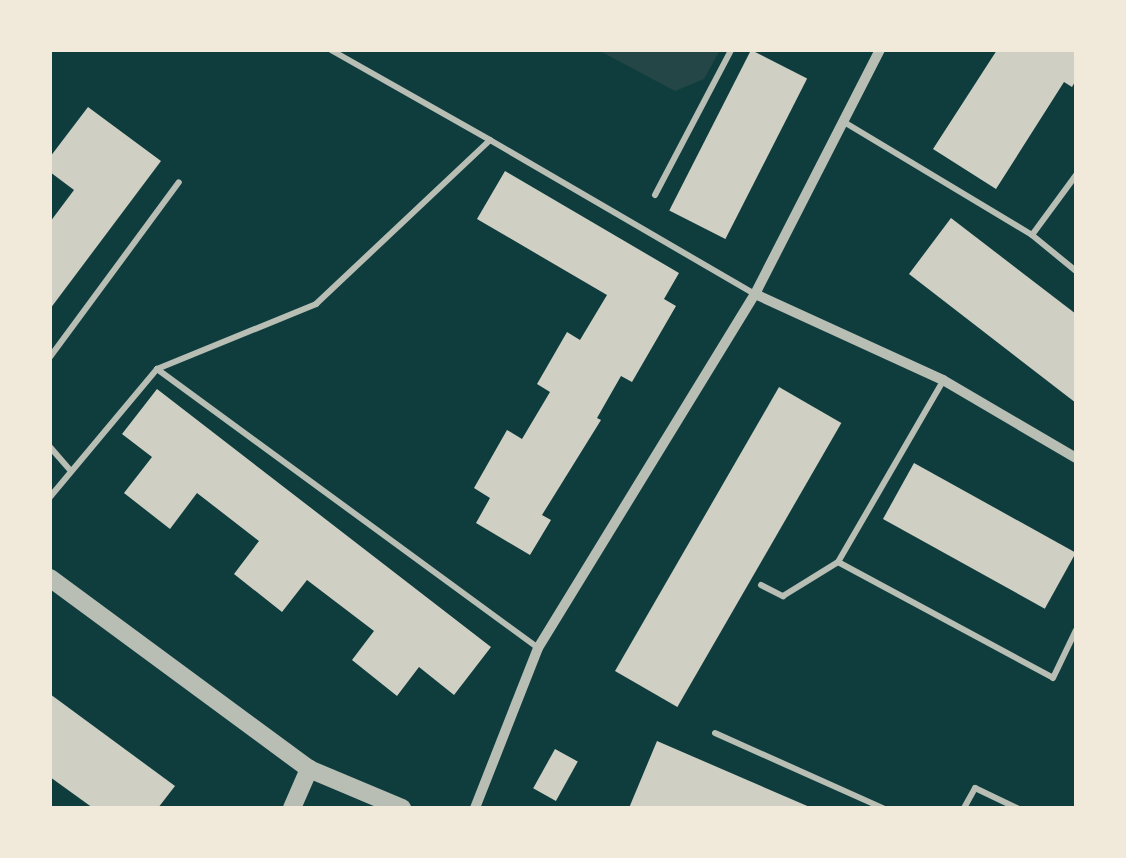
<!DOCTYPE html>
<html>
<head>
<meta charset="utf-8">
<style>
  body { margin:0 }
  #map { position:relative; width:1126px; height:858px; overflow:hidden; background:#0f3d3e; font-family:"Libre Baskerville",serif }
  div>[style] { position:absolute }
  [style*='--x'] { left:calc(var(--x)*1px); top:calc(var(--y)*1px); width:calc(var(--w)*1px); rotate:calc(var(--a)*1deg) }
  .green>* { inset:0; background:#244646 }
  .building>* { inset:0; background:#cfcfc3; transform-origin:0 0 }
  .service>* { height:6px; margin:-3px; padding:0 3px; transform-origin:3px; border-radius:3px; background:#b8beb3 }
  .minor>* { height:10px; margin:-5px; padding:0 5px; transform-origin:5px; border-radius:5px; background:#b8beb3 }
  .tertiary>* { height:18px; margin:-9px; padding:0 9px; transform-origin:9px; border-radius:9px; background:#b8beb3 }
  span { translate:-50% -50%; white-space:nowrap; text-align:center; line-height:1.15; -webkit-text-stroke:8px #f1e9da; paint-order:stroke }
  .frame { position:absolute; inset:0; border:52px solid #f1e9da; pointer-events:none }
</style>
</head>
<body>
<div id="map">
  <div class="green">
    <div style="clip-path:polygon(598px 50px,720px 50px,704px 79px,675px 91px)"></div>
  </div>
  <div class="building">
    <div style="left:751px;top:50px;width:63px;height:180px;rotate:27deg"></div>
    <div style="clip-path:polygon(997px 50px,1076px 50px,1076px 80px,1072px 87px,1064px 82px,996px 189px,933px 149px)"></div>
    <div style="clip-path:polygon(88px 107px,161px 161px,50px 309px,50px 222px,74px 190px,50px 172px,50px 157px)"></div>
    <div style="clip-path:polygon(505px 171px,679px 273px,664px 299px,676px 306px,632px 382px,621px 376px,597px 418px,601px 420px,542px 515px,551px 520px,530px 555px,476px 523px,490px 498px,474px 488px,507px 430px,522px 439px,550px 392px,537px 384px,567px 332px,580px 340px,607px 295px,477px 219px)"></div>
    <div style="clip-path:polygon(951px 218px,1076px 314px,1076px 403px,909px 274px)"></div>
    <div style="left:779px;top:387px;width:72px;height:328px;rotate:30deg"></div>
    <div style="clip-path:polygon(157px 389px,491px 647px,454px 695px,419px 667px,397px 696px,352px 660px,374px 631px,307px 580px,282px 612px,234px 574px,259px 541px,197px 493px,170px 529px,124px 493px,152px 457px,122px 434px)"></div>
    <div style="left:914px;top:463px;width:185px;height:64px;rotate:29deg"></div>
    <div style="clip-path:polygon(50px 694px,175px 786px,158px 808px,93px 808px,50px 777px)"></div>
    <div style="clip-path:polygon(657px 741px,812px 808px,629px 808px)"></div>
    <div style="left:555px;top:749px;width:26px;height:45px;rotate:29deg"></div>
  </div>
  <div class="service">
    <div style="--x:331;--y:50;--w:183;--a:29.5"></div>
    <div style="--x:844;--y:122;--w:219;--a:31"></div>
    <div style="--x:1032;--y:235;--w:74;--a:-53.7"></div>
    <div style="--x:655;--y:195;--w:164;--a:-62.3"></div>
    <div style="--x:1032;--y:235;--w:57;--a:39.3"></div>
    <div style="--x:50;--y:357;--w:217;--a:-53.6"></div>
    <div style="--x:157;--y:369;--w:471;--a:36.2"></div>
    <div style="--x:943;--y:381;--w:209;--a:120.1"></div>
    <div style="--x:838;--y:562;--w:244;--a:28.3"></div>
    <div style="--x:1053;--y:678;--w:53;--a:-64.4"></div>
    <div style="--x:50;--y:447;--w:30;--a:49"></div>
    <div style="--x:50;--y:497;--w:167;--a:-50.1"></div>
    <div style="--x:157;--y:369;--w:172;--a:-22.2"></div>
    <div style="--x:316;--y:304;--w:239;--a:-43.3"></div>
    <div style="--x:490;--y:140;--w:306;--a:30.2"></div>
    <div style="--x:761;--y:585;--w:25;--a:27"></div>
    <div style="--x:783;--y:596;--w:65;--a:-31.7"></div>
    <div style="--x:715;--y:733;--w:184;--a:24.1"></div>
    <div style="--x:964;--y:808;--w:23;--a:-61"></div>
    <div style="--x:975;--y:788;--w:47;--a:25.5"></div>
  </div>
  <div class="minor">
    <div style="--x:755;--y:294;--w:207;--a:24.6"></div>
    <div style="--x:943;--y:380;--w:154;--a:30.4"></div>
    <div style="--x:475;--y:808;--w:172;--a:-68.5"></div>
    <div style="--x:538;--y:648;--w:415;--a:-58.5"></div>
    <div style="--x:755;--y:294;--w:274;--a:-62.9"></div>
  </div>
  <div class="tertiary">
    <div style="--x:50;--y:578;--w:322;--a:36.4"></div>
    <div style="--x:309;--y:769;--w:101;--a:22.8"></div>
    <div style="--x:292;--y:808;--w:43;--a:-66.4"></div>
  </div>
  <div class="frame"></div>
</div>
</body>
</html>
